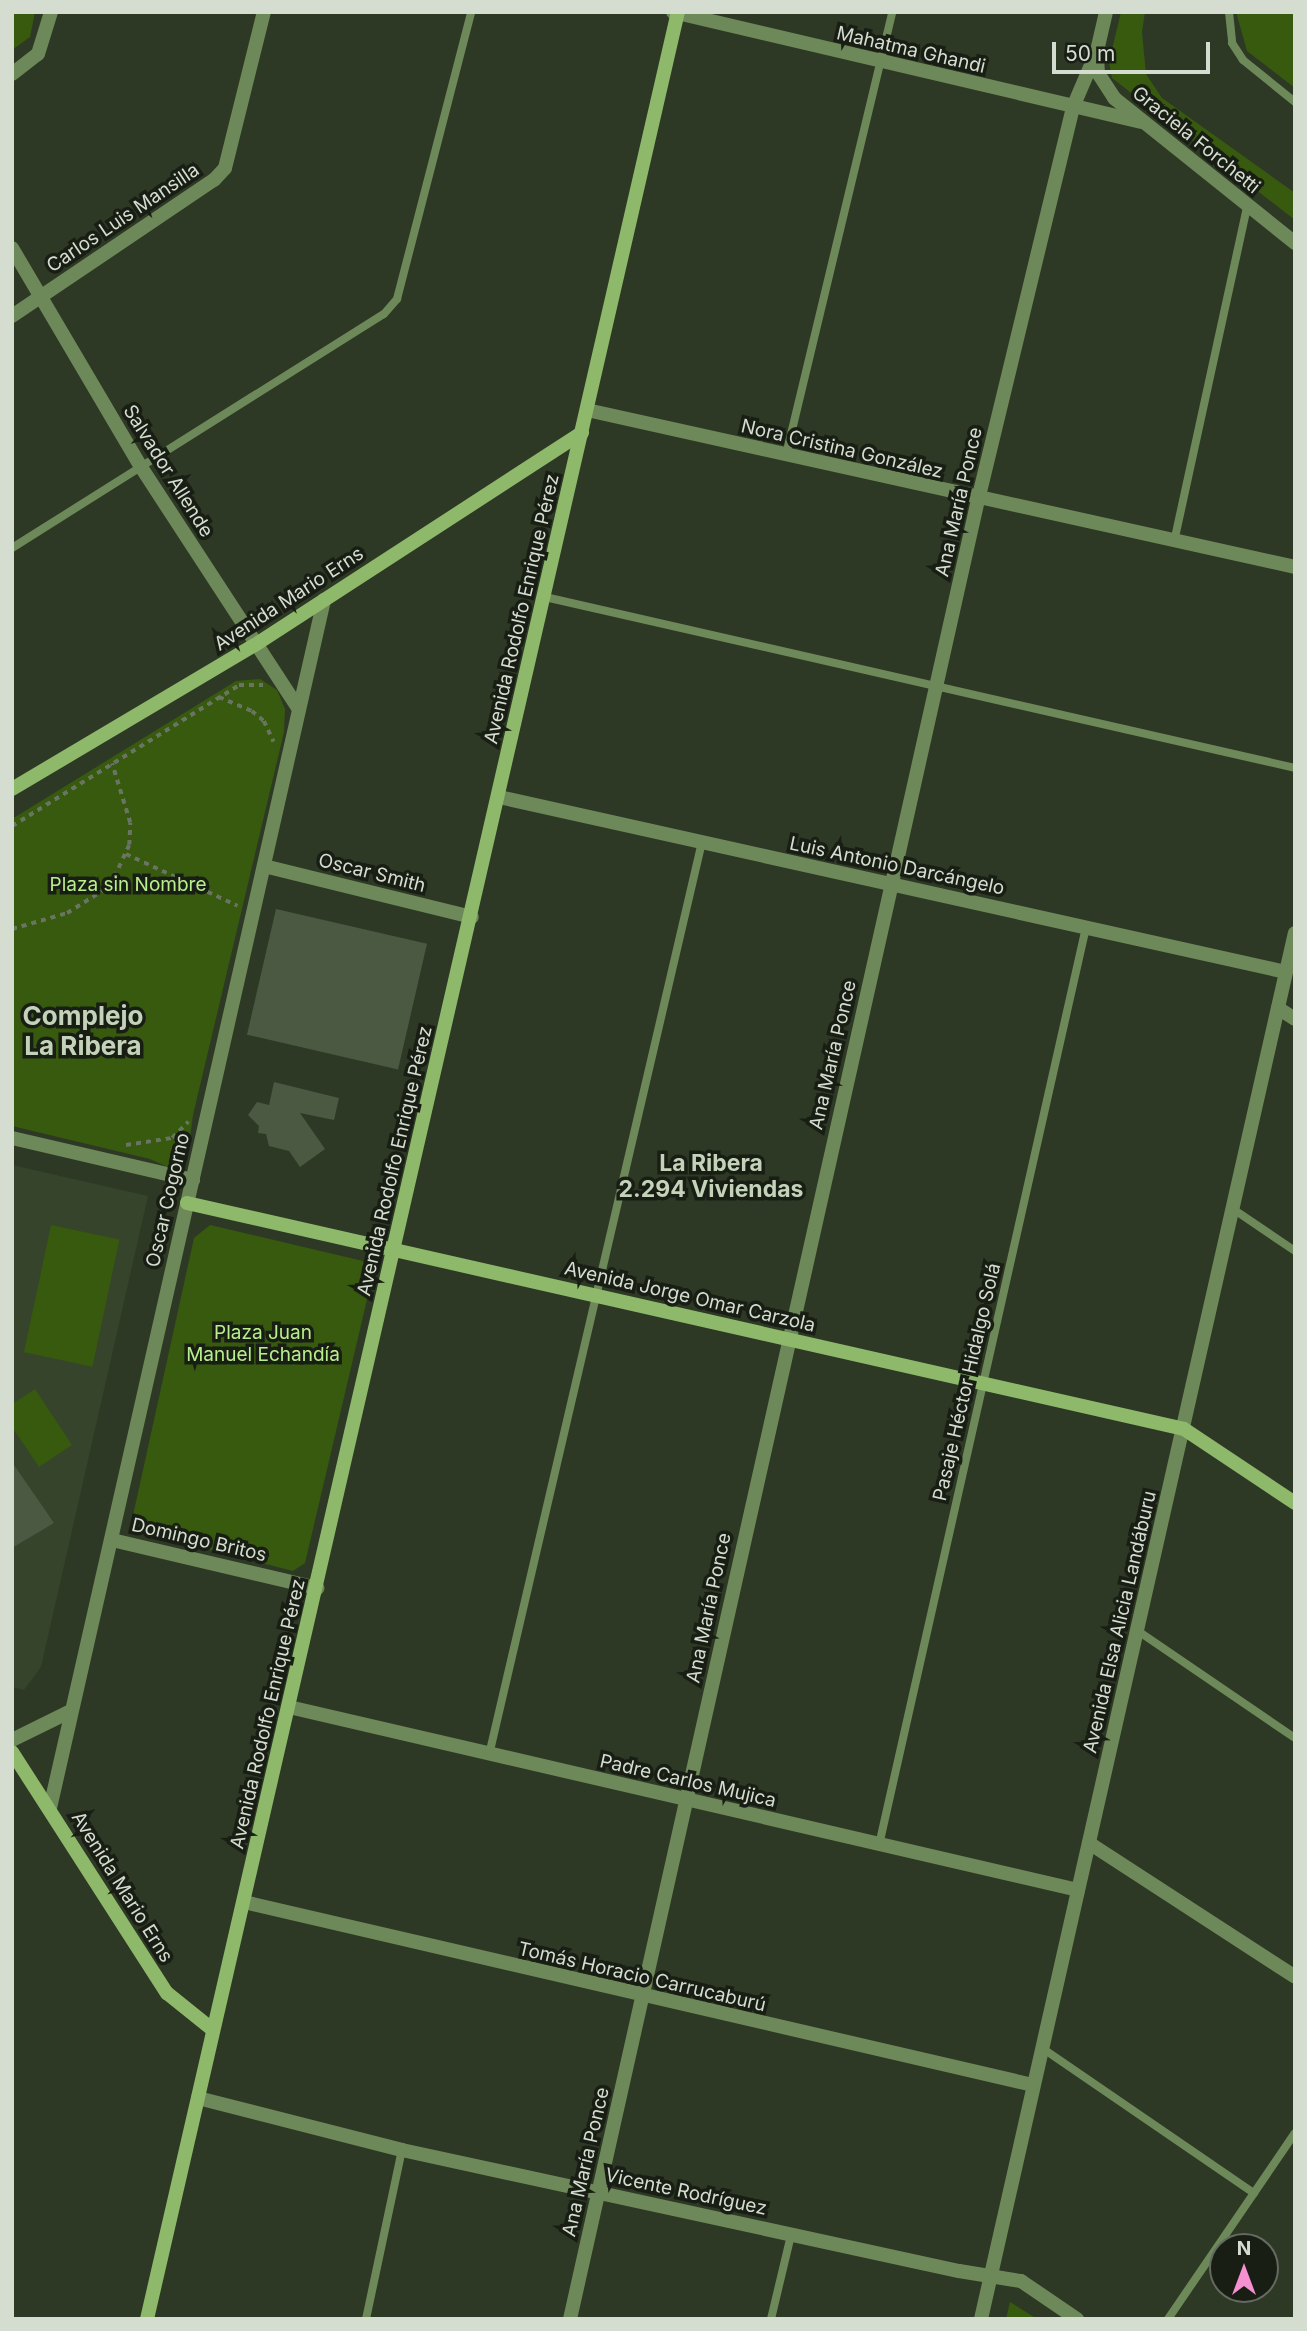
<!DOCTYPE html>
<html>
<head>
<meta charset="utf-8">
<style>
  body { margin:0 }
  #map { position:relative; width:1307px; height:2331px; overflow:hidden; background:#2d3925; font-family:Inter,sans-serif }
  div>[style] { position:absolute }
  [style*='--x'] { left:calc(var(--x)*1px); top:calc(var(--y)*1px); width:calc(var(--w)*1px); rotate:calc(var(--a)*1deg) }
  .built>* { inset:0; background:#35442a }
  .green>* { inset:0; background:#375a0f; transform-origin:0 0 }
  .building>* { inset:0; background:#4b5842; transform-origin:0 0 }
  .path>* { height:3.5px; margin-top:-1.75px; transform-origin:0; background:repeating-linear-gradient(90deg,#697462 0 5px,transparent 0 10px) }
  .lane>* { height:8px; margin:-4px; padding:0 4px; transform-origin:4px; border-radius:4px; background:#6e8959 }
  .street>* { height:14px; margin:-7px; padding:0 7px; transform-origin:7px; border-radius:7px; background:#6e8959 }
  .secondary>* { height:14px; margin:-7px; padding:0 7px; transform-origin:7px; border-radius:7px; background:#8eb96b }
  span { translate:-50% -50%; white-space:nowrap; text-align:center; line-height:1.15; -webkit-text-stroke:7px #191e15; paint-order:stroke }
  .street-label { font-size:19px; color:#d5ddd0 }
  .park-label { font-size:19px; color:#b8ee8b }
  .quarter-label { font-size:23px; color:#c3d2b9; font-weight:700 }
  .district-label { font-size:26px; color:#c3d2b9; font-weight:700 }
  .frame { position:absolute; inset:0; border:14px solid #d5ddd0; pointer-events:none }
  .north { position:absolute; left:1209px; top:2233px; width:70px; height:70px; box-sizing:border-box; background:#191e15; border:2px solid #646a60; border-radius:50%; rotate:0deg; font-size:19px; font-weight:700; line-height:28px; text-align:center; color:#d5ddd0 }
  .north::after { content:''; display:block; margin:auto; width:24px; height:32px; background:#f590d1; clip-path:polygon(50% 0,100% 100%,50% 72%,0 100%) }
  .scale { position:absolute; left:1052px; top:42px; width:158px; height:32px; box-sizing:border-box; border:4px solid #d5ddd0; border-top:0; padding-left:9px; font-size:21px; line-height:24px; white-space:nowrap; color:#d5ddd0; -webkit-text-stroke:5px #191e15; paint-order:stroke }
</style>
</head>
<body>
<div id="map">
  <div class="built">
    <div style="clip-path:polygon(12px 1165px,148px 1196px,41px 1667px,24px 1690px,12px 1687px)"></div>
  </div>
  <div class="green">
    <div style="clip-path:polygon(12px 12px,35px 12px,30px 37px,12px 50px)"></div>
    <div style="clip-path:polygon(1121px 12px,1145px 12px,1142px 32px,1146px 74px,1162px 98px,1295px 193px,1295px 220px,1112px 78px,1109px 62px)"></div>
    <div style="clip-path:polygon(1236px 12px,1295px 12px,1295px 88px,1247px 51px)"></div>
    <div style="clip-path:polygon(260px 679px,277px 690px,285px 709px,284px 732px,193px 1115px,186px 1166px,170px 1168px,150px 1159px,12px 1126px,12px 819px,236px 681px)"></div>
    <div style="left:51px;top:1225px;width:70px;height:130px;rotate:12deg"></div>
    <div style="clip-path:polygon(210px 1225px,363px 1261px,373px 1274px,305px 1563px,293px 1571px,140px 1532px,132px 1520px,194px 1238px)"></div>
    <div style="clip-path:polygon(35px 1389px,72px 1445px,39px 1467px,12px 1427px,12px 1404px)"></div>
    <div style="clip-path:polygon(1010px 2302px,1037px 2319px,1006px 2319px)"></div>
  </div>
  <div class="building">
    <div style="left:276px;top:909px;width:155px;height:129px;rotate:13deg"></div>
    <div style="clip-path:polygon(274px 1082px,339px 1098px,334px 1120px,300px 1113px,325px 1149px,300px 1167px,289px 1151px,269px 1146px,266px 1134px,258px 1133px,259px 1126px,248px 1115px,257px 1102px,269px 1105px)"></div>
    <div style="clip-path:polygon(12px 1462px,54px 1523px,12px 1548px)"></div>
  </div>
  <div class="path">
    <div style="--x:219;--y:697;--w:36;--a:23"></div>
    <div style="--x:252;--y:711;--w:16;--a:40"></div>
    <div style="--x:264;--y:721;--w:23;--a:65"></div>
    <div style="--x:12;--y:826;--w:267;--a:-31.8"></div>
    <div style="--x:239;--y:685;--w:24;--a:0"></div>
    <div style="--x:126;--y:854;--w:123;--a:24.9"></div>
    <div style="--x:12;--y:929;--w:57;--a:-16.2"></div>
    <div style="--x:67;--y:913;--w:51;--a:-32.1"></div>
    <div style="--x:110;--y:886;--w:45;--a:-65.1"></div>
    <div style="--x:129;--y:845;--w:22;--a:-87"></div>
    <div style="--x:130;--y:823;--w:62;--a:-107"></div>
    <div style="--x:126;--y:1145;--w:47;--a:-8.7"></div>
    <div style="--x:172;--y:1138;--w:23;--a:-45"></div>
  </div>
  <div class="lane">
    <div style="--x:1229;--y:12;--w:31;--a:84"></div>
    <div style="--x:1232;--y:43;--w:20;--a:57"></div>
    <div style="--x:1243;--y:60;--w:67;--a:38.9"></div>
    <div style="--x:786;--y:455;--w:456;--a:-76.5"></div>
    <div style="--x:1174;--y:542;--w:342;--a:-77.7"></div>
    <div style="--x:12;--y:548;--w:439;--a:-32.2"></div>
    <div style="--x:384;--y:314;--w:20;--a:-49"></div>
    <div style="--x:397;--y:299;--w:296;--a:-75.5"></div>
    <div style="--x:545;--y:597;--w:769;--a:12.84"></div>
    <div style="--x:1233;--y:1209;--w:75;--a:34.1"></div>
    <div style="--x:1138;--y:1631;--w:190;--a:34.3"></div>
    <div style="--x:489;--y:1755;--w:938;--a:-76.87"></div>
    <div style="--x:879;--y:1845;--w:941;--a:-77.29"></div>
    <div style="--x:1042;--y:2048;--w:257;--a:34.4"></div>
    <div style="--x:366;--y:2319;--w:173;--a:-78"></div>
    <div style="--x:771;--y:2319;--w:86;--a:-76.6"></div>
    <div style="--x:1168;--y:2319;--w:225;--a:-55.7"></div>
  </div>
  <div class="street">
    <div style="--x:673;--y:12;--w:481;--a:13.2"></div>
    <div style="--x:1097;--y:56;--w:17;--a:87"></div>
    <div style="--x:1098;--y:73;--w:30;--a:57"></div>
    <div style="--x:1114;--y:98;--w:232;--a:38.7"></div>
    <div style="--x:12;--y:74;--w:33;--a:-38"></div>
    <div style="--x:38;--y:54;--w:44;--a:-72.8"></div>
    <div style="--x:12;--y:248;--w:254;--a:59.5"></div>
    <div style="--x:141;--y:467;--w:289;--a:56.9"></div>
    <div style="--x:12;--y:316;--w:244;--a:-34"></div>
    <div style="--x:214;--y:180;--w:16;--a:-47"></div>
    <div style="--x:225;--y:168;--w:161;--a:-76"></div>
    <div style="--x:587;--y:410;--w:725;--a:12.5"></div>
    <div style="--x:499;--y:797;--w:806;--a:12.54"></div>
    <div style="--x:264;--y:866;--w:214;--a:13.8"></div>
    <div style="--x:1278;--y:1008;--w:20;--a:33"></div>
    <div style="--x:12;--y:1138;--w:186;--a:13.1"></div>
    <div style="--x:112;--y:1540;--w:211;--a:13.2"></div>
    <div style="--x:289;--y:1707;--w:810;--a:13.06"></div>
    <div style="--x:12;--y:1740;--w:66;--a:-26.2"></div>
    <div style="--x:50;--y:1808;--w:1239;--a:-77.22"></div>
    <div style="--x:1089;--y:1843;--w:246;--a:33"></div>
    <div style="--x:244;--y:1902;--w:810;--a:13.06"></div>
    <div style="--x:198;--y:2098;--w:211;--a:14.3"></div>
    <div style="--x:402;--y:2150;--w:570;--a:12.26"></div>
    <div style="--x:959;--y:2271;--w:63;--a:9.2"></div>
    <div style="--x:1021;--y:2281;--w:68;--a:34.2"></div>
    <div style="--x:570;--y:2319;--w:1864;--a:-77.36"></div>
    <div style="--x:978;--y:500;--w:404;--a:-76.4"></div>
    <div style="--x:1073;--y:107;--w:61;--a:-66.8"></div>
    <div style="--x:1097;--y:51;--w:40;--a:-77"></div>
    <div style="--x:981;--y:2319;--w:1421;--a:-77.24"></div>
  </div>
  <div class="secondary">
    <div style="--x:12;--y:789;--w:282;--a:-30.7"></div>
    <div style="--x:255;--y:645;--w:390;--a:-33"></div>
    <div style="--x:187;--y:1203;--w:1022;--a:12.77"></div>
    <div style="--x:1184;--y:1429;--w:133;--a:33.7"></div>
    <div style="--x:12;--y:1752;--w:287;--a:57.3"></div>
    <div style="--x:167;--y:1993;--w:59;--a:38.8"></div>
    <div style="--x:147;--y:2319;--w:2367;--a:-77.04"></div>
  </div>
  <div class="street-label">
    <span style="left:911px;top:50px;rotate:13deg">Mahatma Ghandi</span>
    <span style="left:1196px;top:140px;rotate:39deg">Graciela Forchetti</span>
    <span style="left:123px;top:218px;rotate:-34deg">Carlos Luis Mansilla</span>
    <span style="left:842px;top:449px;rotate:13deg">Nora Cristina González</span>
    <span style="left:168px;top:471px;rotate:58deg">Salvador Allende</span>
    <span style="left:959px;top:502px;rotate:-77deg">Ana María Ponce</span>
    <span style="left:289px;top:599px;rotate:-33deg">Avenida Mario Erns</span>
    <span style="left:522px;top:609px;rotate:-77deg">Avenida Rodolfo Enrique Pérez</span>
    <span style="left:897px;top:866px;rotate:12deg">Luis Antonio Darcángelo</span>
    <span style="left:372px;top:873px;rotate:14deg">Oscar Smith</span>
    <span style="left:833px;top:1055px;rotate:-77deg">Ana María Ponce</span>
    <span style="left:395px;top:1161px;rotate:-77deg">Avenida Rodolfo Enrique Pérez</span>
    <span style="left:168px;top:1200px;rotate:-77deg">Oscar Cogorno</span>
    <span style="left:690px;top:1297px;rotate:13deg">Avenida Jorge Omar Carzola</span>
    <span style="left:967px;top:1382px;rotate:-77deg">Pasaje Héctor Hidalgo Solá</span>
    <span style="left:199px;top:1540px;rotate:13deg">Domingo Britos</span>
    <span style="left:709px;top:1608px;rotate:-78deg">Ana María Ponce</span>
    <span style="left:1120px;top:1622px;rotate:-77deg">Avenida Elsa Alicia Landáburu</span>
    <span style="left:268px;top:1714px;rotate:-77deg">Avenida Rodolfo Enrique Pérez</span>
    <span style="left:688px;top:1781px;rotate:13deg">Padre Carlos Mujica</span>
    <span style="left:122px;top:1887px;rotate:58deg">Avenida Mario Erns</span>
    <span style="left:642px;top:1977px;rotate:13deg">Tomás Horacio Carrucaburú</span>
    <span style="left:586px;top:2162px;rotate:-77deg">Ana María Ponce</span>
    <span style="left:686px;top:2192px;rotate:12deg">Vicente Rodríguez</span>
  </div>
  <div class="park-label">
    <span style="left:128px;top:885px">Plaza sin Nombre</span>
    <span style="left:263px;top:1344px">Plaza Juan<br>Manuel Echandía</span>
  </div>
  <div class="quarter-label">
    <span style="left:711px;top:1176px">La Ribera<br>2.294 Viviendas</span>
  </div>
  <div class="district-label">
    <span style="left:83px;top:1031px">Complejo<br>La Ribera</span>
  </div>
  <div class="frame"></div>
  <div class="north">N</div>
  <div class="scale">50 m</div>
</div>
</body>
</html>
